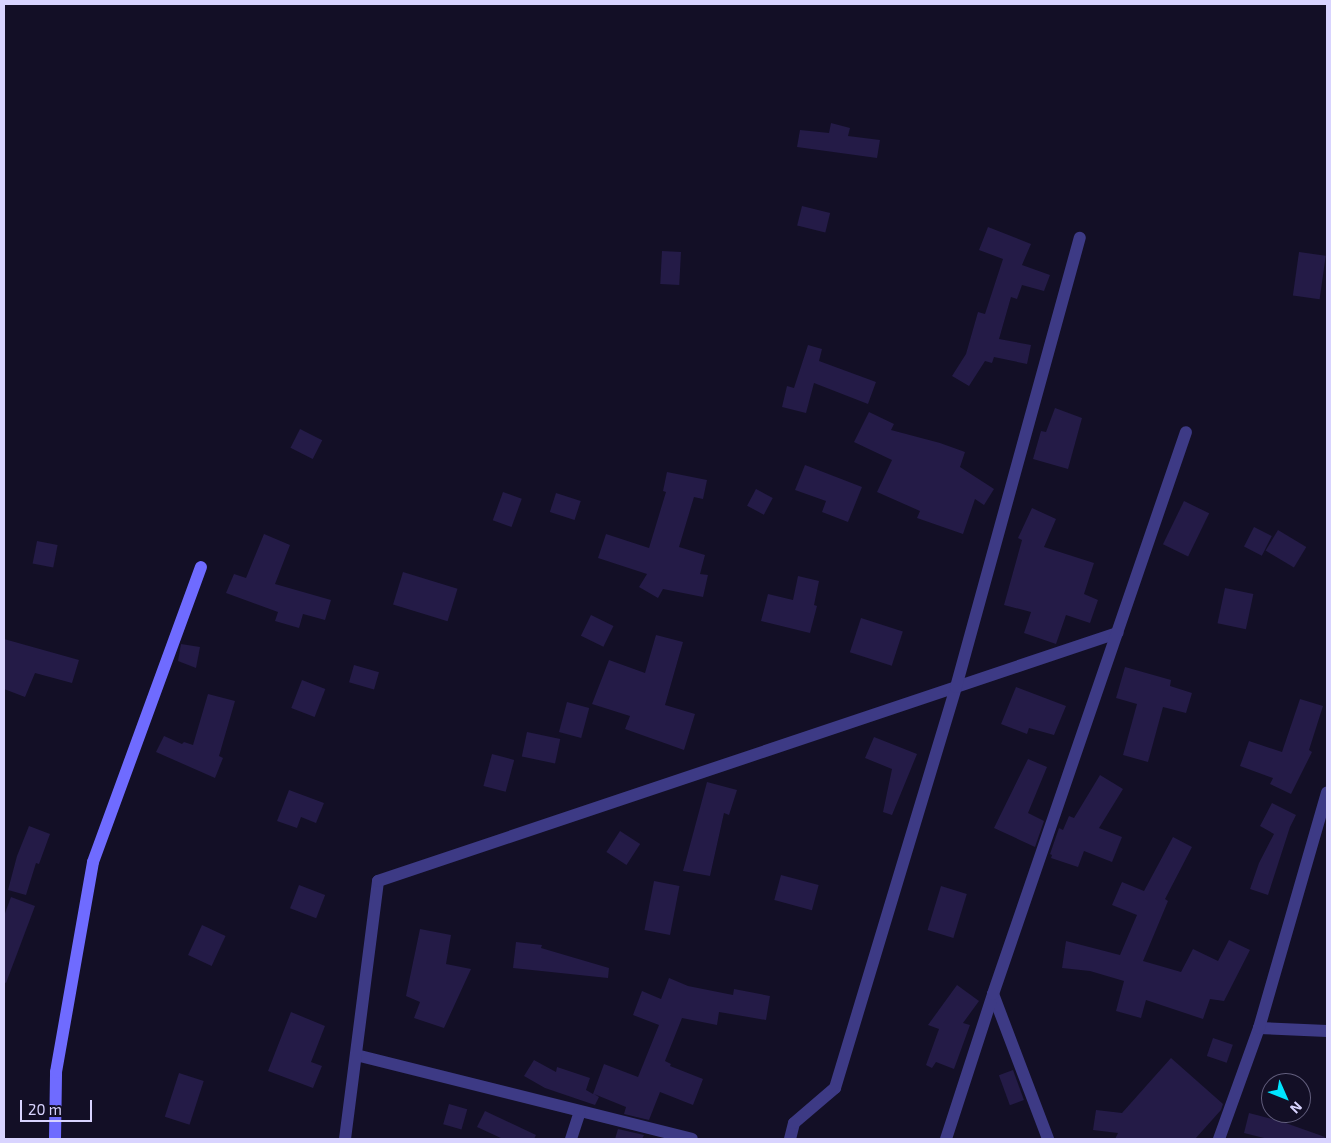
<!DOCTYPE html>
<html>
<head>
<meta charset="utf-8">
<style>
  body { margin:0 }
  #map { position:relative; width:1331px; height:1143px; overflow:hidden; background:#130f26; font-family:"Exo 2",sans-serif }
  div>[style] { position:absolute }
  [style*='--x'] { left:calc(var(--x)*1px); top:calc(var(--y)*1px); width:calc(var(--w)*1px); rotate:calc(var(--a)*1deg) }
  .building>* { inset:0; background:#241b47; transform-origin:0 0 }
  .street>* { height:12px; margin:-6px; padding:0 6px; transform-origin:6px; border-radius:6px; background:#3d3a85 }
  .secondary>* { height:12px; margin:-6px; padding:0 6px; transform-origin:6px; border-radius:6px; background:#6f6bff }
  span { translate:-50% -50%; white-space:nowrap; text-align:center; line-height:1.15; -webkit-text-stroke:4px #130f26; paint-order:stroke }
  .frame { position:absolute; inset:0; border:5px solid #d9d4ff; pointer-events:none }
  .north { position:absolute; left:1261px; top:1073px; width:50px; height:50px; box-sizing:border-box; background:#130f26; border:1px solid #625e7d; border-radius:50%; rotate:134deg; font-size:14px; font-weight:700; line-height:20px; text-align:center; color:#d9d4ff }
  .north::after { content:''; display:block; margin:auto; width:18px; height:22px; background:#00e5ff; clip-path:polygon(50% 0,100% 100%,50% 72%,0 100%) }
  .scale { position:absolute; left:20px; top:1100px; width:72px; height:22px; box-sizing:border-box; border:2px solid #d9d4ff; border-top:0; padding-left:6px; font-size:15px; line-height:18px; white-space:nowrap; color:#d9d4ff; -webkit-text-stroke:4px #130f26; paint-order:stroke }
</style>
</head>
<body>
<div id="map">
  <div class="building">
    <div style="clip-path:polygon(831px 123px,850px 128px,848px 136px,880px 140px,877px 158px,797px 147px,800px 130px,829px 133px)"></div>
    <div style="left:802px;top:206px;width:29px;height:20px;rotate:14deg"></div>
    <div style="clip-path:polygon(988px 227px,1031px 244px,1022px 265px,1050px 275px,1044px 291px,1022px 285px,1017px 299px,1011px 297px,999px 339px,1031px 345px,1027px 364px,994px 357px,992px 363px,985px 361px,969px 386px,952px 376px,966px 354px,978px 312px,985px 314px,1003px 259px,979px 250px)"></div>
    <div style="left:662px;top:251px;width:19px;height:33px;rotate:3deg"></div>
    <div style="left:1299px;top:252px;width:27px;height:44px;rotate:8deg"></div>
    <div style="clip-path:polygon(808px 345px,822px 349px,819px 361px,876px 382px,868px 404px,814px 383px,806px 413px,782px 407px,787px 386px,794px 388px)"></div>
    <div style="clip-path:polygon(1055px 408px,1082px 418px,1068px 469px,1033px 459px,1041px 431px,1046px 432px)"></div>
    <div style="clip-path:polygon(869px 412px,894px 424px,891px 430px,940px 443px,965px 452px,960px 467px,994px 489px,984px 505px,975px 499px,963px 534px,917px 518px,920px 511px,877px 492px,892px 460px,854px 442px)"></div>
    <div style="left:300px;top:429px;width:25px;height:21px;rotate:27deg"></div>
    <div style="clip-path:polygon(805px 465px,862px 487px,848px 522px,822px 512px,826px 501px,795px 490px)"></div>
    <div style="clip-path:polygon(667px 472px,707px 480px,703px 499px,694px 497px,679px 547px,705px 555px,700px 574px,708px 575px,703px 597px,663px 589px,658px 598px,639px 587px,647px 574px,598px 558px,606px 534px,649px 548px,666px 492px,663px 491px)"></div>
    <div style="left:756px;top:489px;width:19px;height:19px;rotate:28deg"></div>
    <div style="left:503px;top:492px;width:20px;height:30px;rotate:20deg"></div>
    <div style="left:556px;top:493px;width:26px;height:20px;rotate:18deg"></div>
    <div style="left:1184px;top:501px;width:28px;height:48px;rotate:26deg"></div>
    <div style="clip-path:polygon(1032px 508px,1056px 519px,1044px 547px,1094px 563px,1084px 594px,1098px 600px,1090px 623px,1066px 615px,1056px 644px,1024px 633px,1031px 612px,1004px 605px,1022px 540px,1018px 538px)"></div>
    <div style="left:1254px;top:527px;width:20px;height:22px;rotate:27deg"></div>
    <div style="left:1278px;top:530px;width:33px;height:24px;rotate:31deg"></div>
    <div style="clip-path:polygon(264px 534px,290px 545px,275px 584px,331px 600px,325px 620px,303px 614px,299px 628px,275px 621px,278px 612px,226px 593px,234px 574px,246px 578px)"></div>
    <div style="left:37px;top:541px;width:21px;height:23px;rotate:11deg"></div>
    <div style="left:403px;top:572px;width:57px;height:34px;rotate:17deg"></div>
    <div style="clip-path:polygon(798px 576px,819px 581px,814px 605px,817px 606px,810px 633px,761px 621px,768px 594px,793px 600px)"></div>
    <div style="left:1225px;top:588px;width:29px;height:36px;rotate:12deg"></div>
    <div style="left:591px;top:615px;width:25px;height:23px;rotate:26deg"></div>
    <div style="left:861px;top:618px;width:44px;height:36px;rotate:18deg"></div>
    <div style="clip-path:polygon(656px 635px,683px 642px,665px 705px,695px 714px,684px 750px,625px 729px,630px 716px,592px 704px,609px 660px,645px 673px)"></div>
    <div style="clip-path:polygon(4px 639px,79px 660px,72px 683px,35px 673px,25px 697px,4px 689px)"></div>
    <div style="clip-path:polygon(181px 644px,200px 647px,196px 668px,178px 661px)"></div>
    <div style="left:354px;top:665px;width:26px;height:18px;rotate:16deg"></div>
    <div style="clip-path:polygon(1125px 667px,1171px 680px,1170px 686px,1192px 693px,1186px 713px,1163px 707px,1148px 762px,1123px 755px,1137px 704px,1116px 698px)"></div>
    <div style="left:302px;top:680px;width:25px;height:30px;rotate:21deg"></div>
    <div style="clip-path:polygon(1016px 687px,1066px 706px,1054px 735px,1029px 728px,1027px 734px,1001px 724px)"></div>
    <div style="clip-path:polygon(208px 694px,235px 701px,219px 756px,223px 758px,215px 778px,156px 752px,164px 736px,182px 744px,184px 742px,193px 745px)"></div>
    <div style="clip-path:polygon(1300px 699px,1323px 706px,1309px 750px,1312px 752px,1291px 794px,1270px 784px,1273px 778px,1240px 766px,1249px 741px,1282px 752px)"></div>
    <div style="left:567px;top:702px;width:23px;height:31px;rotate:15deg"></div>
    <div style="left:527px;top:732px;width:34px;height:25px;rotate:12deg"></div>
    <div style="clip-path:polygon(874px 737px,917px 754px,892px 815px,883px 812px,892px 769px,865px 758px)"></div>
    <div style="left:492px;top:754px;width:23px;height:33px;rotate:15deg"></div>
    <div style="clip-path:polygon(1028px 759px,1047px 767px,1028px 813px,1044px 821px,1035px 847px,994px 828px)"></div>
    <div style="clip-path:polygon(1100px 775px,1123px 789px,1099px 828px,1122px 837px,1112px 862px,1084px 851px,1078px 867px,1051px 858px,1052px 855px,1050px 854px,1059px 828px,1063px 830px,1069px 816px,1074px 818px)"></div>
    <div style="clip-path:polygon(707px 782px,737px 790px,729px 815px,724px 813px,710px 876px,683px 871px)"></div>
    <div style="clip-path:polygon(289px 790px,324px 803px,316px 823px,301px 817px,297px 828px,277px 821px)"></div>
    <div style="clip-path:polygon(1272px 803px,1296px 815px,1290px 827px,1268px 895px,1250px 889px,1259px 863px,1274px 834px,1260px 826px)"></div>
    <div style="clip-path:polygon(29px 826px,50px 834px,39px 864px,36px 863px,26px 895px,8px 890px,17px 856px)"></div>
    <div style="left:620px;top:831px;width:24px;height:25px;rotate:33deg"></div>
    <div style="clip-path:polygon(1173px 837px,1192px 847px,1165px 899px,1168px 901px,1143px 961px,1181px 972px,1193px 949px,1218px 961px,1229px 940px,1250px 950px,1224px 1001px,1210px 999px,1203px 1019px,1146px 1000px,1141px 1018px,1116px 1011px,1124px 981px,1090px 971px,1062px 968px,1066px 941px,1120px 955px,1137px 915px,1112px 905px,1122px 882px,1144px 891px)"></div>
    <div style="left:781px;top:875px;width:39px;height:26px;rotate:15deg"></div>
    <div style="left:654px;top:881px;width:26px;height:50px;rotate:11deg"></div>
    <div style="left:299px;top:885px;width:28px;height:25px;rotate:21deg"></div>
    <div style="left:941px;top:886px;width:27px;height:46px;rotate:17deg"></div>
    <div style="clip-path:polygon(11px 897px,35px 906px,6px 983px,4px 982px,4px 916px)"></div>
    <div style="left:202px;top:925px;width:26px;height:33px;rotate:25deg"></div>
    <div style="clip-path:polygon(420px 929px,451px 935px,446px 964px,471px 969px,444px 1028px,414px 1018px,420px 1002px,406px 996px)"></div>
    <div style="clip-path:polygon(516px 942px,542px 945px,541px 948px,609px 968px,608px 978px,513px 968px)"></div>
    <div style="clip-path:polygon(669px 978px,688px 986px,733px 995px,734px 989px,770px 996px,766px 1020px,719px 1012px,717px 1025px,682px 1018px,665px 1061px,671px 1064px,670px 1066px,703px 1079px,693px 1105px,660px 1092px,649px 1120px,624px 1114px,626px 1107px,594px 1094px,599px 1097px,595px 1105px,545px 1088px,524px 1076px,534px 1060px,556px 1072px,557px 1067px,590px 1078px,586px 1090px,593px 1094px,604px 1064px,638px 1077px,659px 1025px,633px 1015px,642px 991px,661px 999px)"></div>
    <div style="clip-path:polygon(957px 985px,979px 1001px,963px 1023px,970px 1025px,954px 1069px,936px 1062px,932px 1068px,926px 1065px,939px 1029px,928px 1025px)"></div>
    <div style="clip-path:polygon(291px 1012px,325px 1026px,311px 1062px,322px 1066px,313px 1088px,268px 1071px)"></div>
    <div style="left:1213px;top:1038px;width:21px;height:19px;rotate:19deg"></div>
    <div style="clip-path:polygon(1171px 1058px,1223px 1104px,1221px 1110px,1195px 1139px,1115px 1139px,1118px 1133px,1093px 1130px,1096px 1110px,1122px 1113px)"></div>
    <div style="left:1013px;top:1070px;width:32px;height:15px;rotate:70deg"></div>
    <div style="left:179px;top:1073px;width:26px;height:46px;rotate:18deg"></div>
    <div style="left:449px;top:1104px;width:19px;height:21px;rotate:16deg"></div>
    <div style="clip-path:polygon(485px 1111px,536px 1135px,534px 1139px,503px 1139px,477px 1127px)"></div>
    <div style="clip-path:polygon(1249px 1113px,1280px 1121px,1325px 1137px,1324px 1139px,1268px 1139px,1244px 1133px)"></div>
    <div style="clip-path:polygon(618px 1129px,644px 1135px,642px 1139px,615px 1139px)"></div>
  </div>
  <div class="street">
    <div style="--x:993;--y:994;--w:155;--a:69.2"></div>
    <div style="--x:1259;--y:1028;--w:68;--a:2.5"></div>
    <div style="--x:356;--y:1055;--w:346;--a:14"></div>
    <div style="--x:345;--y:1139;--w:260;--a:-82.7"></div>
    <div style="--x:378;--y:881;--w:780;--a:-18.55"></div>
    <div style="--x:571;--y:1139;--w:29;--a:-72"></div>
    <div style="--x:790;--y:1139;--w:16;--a:-76"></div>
    <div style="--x:794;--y:1123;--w:54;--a:-40.5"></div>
    <div style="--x:835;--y:1088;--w:419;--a:-73.2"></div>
    <div style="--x:956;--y:687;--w:466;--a:-74.6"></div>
    <div style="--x:946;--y:1139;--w:152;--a:-72"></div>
    <div style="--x:993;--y:994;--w:594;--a:-71.05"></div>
    <div style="--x:1219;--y:1139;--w:118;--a:-70.2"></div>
    <div style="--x:1259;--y:1028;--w:245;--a:-73.9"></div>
  </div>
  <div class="secondary">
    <div style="--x:55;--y:1139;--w:67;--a:-89.1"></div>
    <div style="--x:56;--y:1072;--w:213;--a:-80"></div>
    <div style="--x:93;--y:862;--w:314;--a:-69.9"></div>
  </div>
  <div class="frame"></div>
  <div class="north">N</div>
  <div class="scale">20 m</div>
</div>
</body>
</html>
